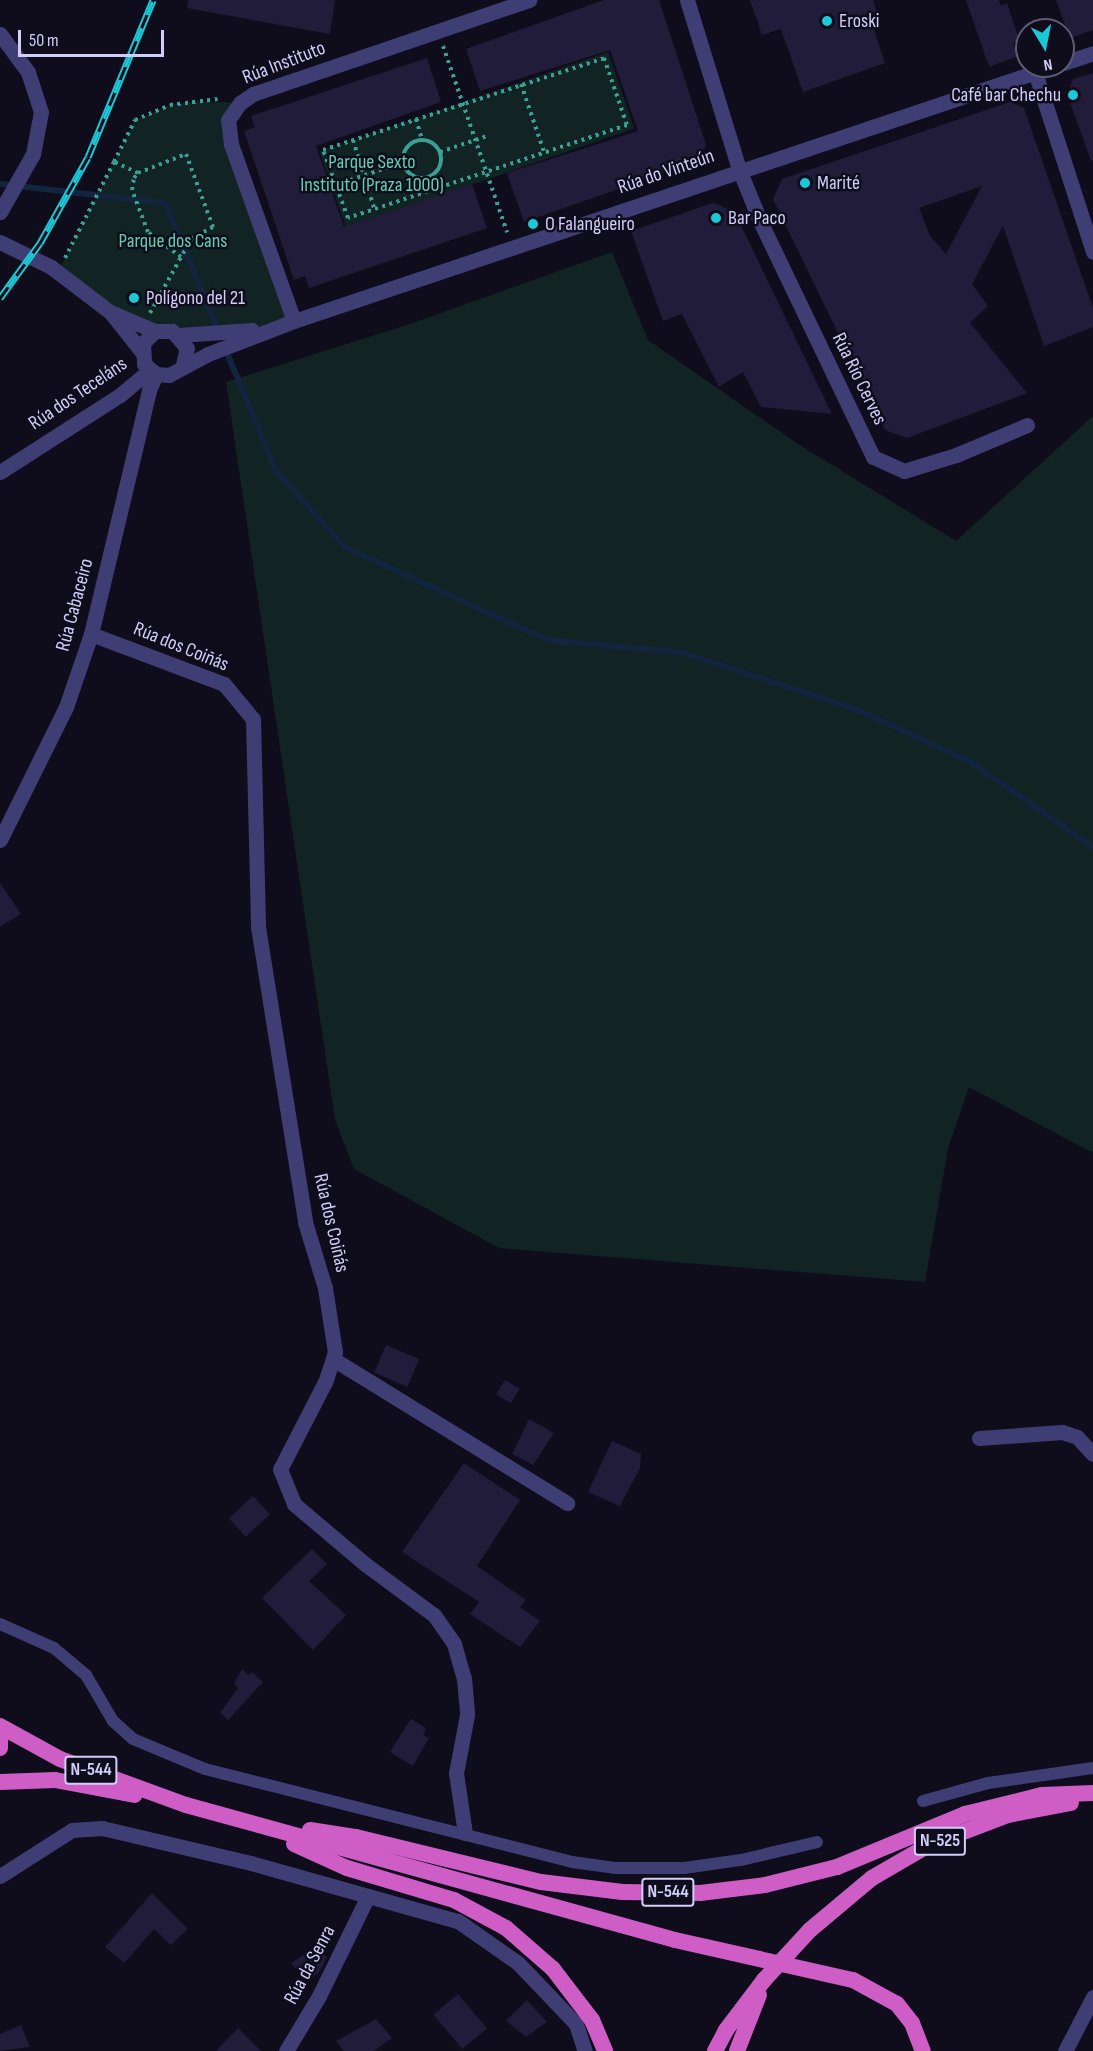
<!DOCTYPE html>
<html>
<head>
<meta charset="utf-8">
<style>
  body { margin:0 }
  #map { position:relative; width:1093px; height:2051px; overflow:hidden; background:#0f0d1b; font-family:"Sofia Sans Condensed",sans-serif }
  div>[style] { position:absolute }
  [style*='--x'] { left:calc(var(--x)*1px); top:calc(var(--y)*1px); width:calc(var(--w)*1px); rotate:calc(var(--a)*1deg) }
  .green>* { inset:0; background:#112423; transform-origin:0 0 }
  .stream>* { height:6px; margin:-3px; padding:0 3px; transform-origin:3px; border-radius:3px; background:#13253e }
  .building>* { inset:0; background:#211c39; transform-origin:0 0 }
  .path>* { height:4px; margin-top:-2px; transform-origin:0; background:repeating-linear-gradient(90deg,#3b9f96 0 3px,transparent 0 7.5px) }
  .path>.ring { margin:-2px; padding:0; box-sizing:content-box; background:none; border:4px solid #3b9f96; border-radius:50% }
  .service>* { height:12px; margin:-6px; padding:0 6px; transform-origin:6px; border-radius:6px; background:#3f3e74 }
  .minor>* { height:15px; margin:-7.5px; padding:0 7.5px; transform-origin:7.5px; border-radius:7.5px; background:#3f3e74 }
  .tertiary>* { height:15px; margin:-7.5px; padding:0 7.5px; transform-origin:7.5px; border-radius:7.5px; background:#3f3e74 }
  .trunk>* { height:16px; margin:-8px; padding:0 8px; transform-origin:8px; border-radius:8px; background:#ce5dc6 }
  .rail>* { height:7px; margin-top:-3.5px; transform-origin:0; background:repeating-linear-gradient(90deg,#0f0d1b 0 14px,#1cc8d6 0 28px); box-sizing:border-box; border-block:2px solid #1cc8d6 }
  .trunk-bridge>* { height:16px; margin:-8px; padding:0 8px; transform-origin:8px; border-radius:8px; background:#ce5dc6 }
  .dots>* { width:16px; height:16px; translate:-50% -50%; box-sizing:border-box; border:3px solid #0f0d1b; border-radius:50% }
  span { translate:-50% -50%; white-space:nowrap; text-align:center; line-height:1.15; -webkit-text-stroke:5px #0f0d1b; paint-order:stroke }
  .shield-label span { padding:2px 4px; background:#0f0d1b; border:2px solid; border-radius:4px; -webkit-text-stroke-width:0 }
  .shield-label { font-size:18px; color:#d1cdf9; font-weight:700 }
  .poi-label { font-size:20px; color:#d1cdf9 }
  .left { translate:0 -50%; text-align:left }
  .right { translate:-100% -50%; text-align:right }
  .street-label { font-size:20px; color:#d1cdf9 }
  .park-label { font-size:20px; color:#64ceb1 }
  .north { position:absolute; left:1015px; top:18px; width:60px; height:60px; box-sizing:border-box; background:#0f0d1b; border:2px solid #5d5a74; border-radius:50%; rotate:170deg; font-size:16px; font-weight:700; line-height:24px; text-align:center; color:#d1cdf9 }
  .north::after { content:''; display:block; margin:auto; width:21px; height:27px; background:#1cc8d6; clip-path:polygon(50% 0,100% 100%,50% 72%,0 100%) }
  .scale { position:absolute; left:18px; top:30px; width:146px; height:27px; box-sizing:border-box; border:3px solid #d1cdf9; border-top:0; padding-left:8px; font-size:18px; line-height:21px; white-space:nowrap; color:#d1cdf9; -webkit-text-stroke:4px #0f0d1b; paint-order:stroke }
</style>
</head>
<body>
<div id="map">
  <div class="green">
    <div style="left:608px;top:52px;width:81px;height:305px;rotate:71deg"></div>
    <div style="clip-path:polygon(196px 101px,240px 103px,228px 120px,294px 321px,244px 332px,155px 331px,58px 272px,135px 120px,170px 105px)"></div>
    <div style="clip-path:polygon(612px 252px,648px 340px,798px 444px,956px 541px,1093px 416px,1093px 1153px,969px 1087px,948px 1148px,925px 1282px,499px 1248px,354px 1169px,335px 1120px,226px 382px,410px 324px)"></div>
  </div>
  <div class="stream">
    <div style="--x:0;--y:184;--w:166;--a:6.6"></div>
    <div style="--x:165;--y:203;--w:141;--a:67.4"></div>
    <div style="--x:225;--y:348;--w:133;--a:67.5"></div>
    <div style="--x:276;--y:471;--w:103;--a:47.8"></div>
    <div style="--x:345;--y:547;--w:222;--a:24.7"></div>
    <div style="--x:547;--y:640;--w:134;--a:5.2"></div>
    <div style="--x:680;--y:652;--w:187;--a:18"></div>
    <div style="--x:858;--y:710;--w:122;--a:24.7"></div>
    <div style="--x:969;--y:761;--w:151;--a:34.7"></div>
  </div>
  <div class="building">
    <div style="clip-path:polygon(188px 0,335px 0,330px 34px,187px 8px)"></div>
    <div style="clip-path:polygon(604px 0,659px 0,706px 145px,696px 162px,524px 222px,507px 173px,638px 131px,610px 50px,480px 91px,466px 49px)"></div>
    <div style="clip-path:polygon(750px 0,873px 0,881px 24px,873px 27px,885px 63px,803px 92px,781px 29px,762px 35px)"></div>
    <div style="clip-path:polygon(966px 0,999px 0,1001px 6px,1007px 3px,1020px 42px,1013px 43px,1018px 56px,989px 67px)"></div>
    <div style="clip-path:polygon(1056px 0,1093px 0,1093px 30px,1070px 38px)"></div>
    <div style="clip-path:polygon(427px 58px,441px 102px,316px 146px,344px 227px,472px 184px,487px 228px,309px 288px,305px 276px,294px 280px,244px 131px,255px 127px,251px 116px)"></div>
    <div style="clip-path:polygon(1093px 73px,1093px 160px,1091px 161px,1067px 94px,1073px 79px)"></div>
    <div style="clip-path:polygon(evenodd,1010px 102px,1024px 108px,1093px 308px,1093px 327px,1044px 346px,1003px 226px,972px 284px,988px 306px,970px 323px,1027px 393px,907px 438px,885px 430px,773px 199px,782px 179px,1010px 102px,982px 186px,946px 254px,930px 236px,919px 208px,982px 186px)"></div>
    <div style="clip-path:polygon(713px 203px,734px 211px,832px 414px,761px 407px,743px 372px,719px 387px,682px 314px,663px 321px,631px 231px)"></div>
    <div style="clip-path:polygon(0 883px,21px 914px,0 927px)"></div>
    <div style="left:386px;top:1345px;width:36px;height:30px;rotate:23deg"></div>
    <div style="left:505px;top:1380px;width:17px;height:17px;rotate:31deg"></div>
    <div style="clip-path:polygon(529px 1419px,554px 1433px,533px 1465px,512px 1454px)"></div>
    <div style="clip-path:polygon(612px 1441px,641px 1454px,640px 1468px,620px 1506px,588px 1492px)"></div>
    <div style="clip-path:polygon(464px 1463px,520px 1500px,477px 1566px,526px 1600px,520px 1607px,540px 1621px,520px 1647px,470px 1614px,479px 1602px,402px 1552px)"></div>
    <div style="left:253px;top:1496px;width:25px;height:33px;rotate:47deg"></div>
    <div style="clip-path:polygon(312px 1549px,327px 1564px,309px 1581px,346px 1615px,313px 1650px,262px 1598px)"></div>
    <div style="clip-path:polygon(242px 1669px,248px 1675px,252px 1672px,263px 1682px,228px 1720px,220px 1713px,238px 1688px,234px 1684px)"></div>
    <div style="clip-path:polygon(411px 1719px,426px 1728px,423px 1735px,429px 1738px,413px 1766px,390px 1752px)"></div>
    <div style="clip-path:polygon(152px 1893px,188px 1929px,171px 1945px,154px 1929px,124px 1963px,105px 1947px)"></div>
    <div style="clip-path:polygon(317px 1946px,327px 1957px,320px 1971px,308px 1982px,291px 1963px)"></div>
    <div style="left:458px;top:1994px;width:45px;height:32px;rotate:50deg"></div>
    <div style="clip-path:polygon(527px 2000px,547px 2022px,526px 2037px,506px 2021px)"></div>
    <div style="clip-path:polygon(376px 2019px,392px 2038px,374px 2051px,344px 2051px,336px 2041px)"></div>
    <div style="clip-path:polygon(21px 2025px,30px 2047px,0 2051px,0 2034px)"></div>
    <div style="clip-path:polygon(238px 2028px,261px 2051px,216px 2051px)"></div>
  </div>
  <div class="path">
    <div style="--x:443;--y:46;--w:197;--a:71"></div>
    <div style="--x:604;--y:58;--w:71;--a:71.1"></div>
    <div style="--x:627;--y:125;--w:294;--a:161.6"></div>
    <div style="--x:348;--y:218;--w:72;--a:-110.2"></div>
    <div style="--x:323;--y:150;--w:296;--a:-18.1"></div>
    <div style="--x:521;--y:84;--w:72;--a:71.3"></div>
    <div style="--x:416;--y:119;--w:22;--a:74"></div>
    <div class="ring" style="left:403px;top:140px;width:34px;height:34px"></div>
    <div style="--x:353;--y:140;--w:71;--a:72.8"></div>
    <div style="--x:440;--y:152;--w:50;--a:-18.8"></div>
    <div style="--x:138;--y:173;--w:26;--a:-155"></div>
    <div style="--x:114;--y:162;--w:47;--a:-63.4"></div>
    <div style="--x:135;--y:120;--w:38;--a:-23"></div>
    <div style="--x:170;--y:105;--w:48;--a:-7.1"></div>
    <div style="--x:336;--y:185;--w:71;--a:-18.9"></div>
    <div style="--x:65;--y:258;--w:108;--a:-63"></div>
    <div style="--x:150;--y:313;--w:64;--a:-61"></div>
    <div style="--x:181;--y:257;--w:41;--a:-142.9"></div>
    <div style="--x:148;--y:232;--w:45;--a:-110.9"></div>
    <div style="--x:132;--y:190;--w:12;--a:-81"></div>
    <div style="--x:134;--y:178;--w:6;--a:-51"></div>
    <div style="--x:138;--y:173;--w:52;--a:-21.6"></div>
    <div style="--x:186;--y:154;--w:78;--a:69.7"></div>
    <div style="--x:213;--y:227;--w:24;--a:152"></div>
    <div style="--x:192;--y:238;--w:22;--a:120"></div>
  </div>
  <div class="service">
    <div style="--x:0;--y:1624;--w:59;--a:24"></div>
    <div style="--x:54;--y:1648;--w:42;--a:40.2"></div>
    <div style="--x:86;--y:1675;--w:53;--a:59.6"></div>
    <div style="--x:113;--y:1721;--w:27;--a:42"></div>
    <div style="--x:133;--y:1739;--w:78;--a:22.6"></div>
    <div style="--x:205;--y:1769;--w:379;--a:14.2"></div>
    <div style="--x:572;--y:1862;--w:43;--a:7.9"></div>
    <div style="--x:615;--y:1868;--w:69;--a:0"></div>
    <div style="--x:684;--y:1868;--w:58;--a:-8"></div>
    <div style="--x:741;--y:1860;--w:78;--a:-13.3"></div>
    <div style="--x:923;--y:1801;--w:67;--a:-15.5"></div>
    <div style="--x:988;--y:1783;--w:106;--a:-8.1"></div>
  </div>
  <div class="minor">
    <div style="--x:687;--y:0;--w:177;--a:72.9"></div>
    <div style="--x:739;--y:169;--w:56;--a:68"></div>
    <div style="--x:760;--y:221;--w:262;--a:64.4"></div>
    <div style="--x:873;--y:457;--w:34;--a:24"></div>
    <div style="--x:904;--y:471;--w:54;--a:-17.1"></div>
    <div style="--x:956;--y:455;--w:77;--a:-22.9"></div>
    <div style="--x:0;--y:34;--w:47;--a:53.6"></div>
    <div style="--x:28;--y:72;--w:42;--a:72"></div>
    <div style="--x:41;--y:112;--w:43;--a:100.8"></div>
    <div style="--x:33;--y:154;--w:67;--a:119.6"></div>
    <div style="--x:1035;--y:72;--w:189;--a:72.1"></div>
    <div style="--x:294;--y:321;--w:188;--a:-109.6"></div>
    <div style="--x:231;--y:144;--w:24;--a:-97"></div>
    <div style="--x:228;--y:120;--w:21;--a:-55"></div>
    <div style="--x:240;--y:103;--w:16;--a:-35"></div>
    <div style="--x:253;--y:94;--w:292;--a:-18.8"></div>
    <div style="--x:0;--y:472;--w:143;--a:-32.7"></div>
    <div style="--x:120;--y:395;--w:39;--a:-40"></div>
    <div style="--x:91;--y:634;--w:142;--a:20.6"></div>
    <div style="--x:224;--y:684;--w:45;--a:50.4"></div>
    <div style="--x:253;--y:719;--w:208;--a:88.6"></div>
    <div style="--x:258;--y:927;--w:299;--a:80.9"></div>
    <div style="--x:305;--y:1222;--w:69;--a:73.1"></div>
    <div style="--x:325;--y:1288;--w:65;--a:81.1"></div>
    <div style="--x:335;--y:1352;--w:32;--a:108"></div>
    <div style="--x:325;--y:1382;--w:98;--a:117.3"></div>
    <div style="--x:280;--y:1469;--w:38;--a:68"></div>
    <div style="--x:294;--y:1504;--w:93;--a:40.2"></div>
    <div style="--x:365;--y:1564;--w:86;--a:36.5"></div>
    <div style="--x:434;--y:1615;--w:35;--a:55"></div>
    <div style="--x:454;--y:1644;--w:35;--a:74"></div>
    <div style="--x:464;--y:1678;--w:37;--a:85"></div>
    <div style="--x:467;--y:1715;--w:59;--a:100.7"></div>
    <div style="--x:456;--y:1773;--w:61;--a:81.5"></div>
    <div style="--x:0;--y:840;--w:148;--a:-63.6"></div>
    <div style="--x:66;--y:707;--w:77;--a:-71.1"></div>
    <div style="--x:91;--y:634;--w:251;--a:-76.6"></div>
    <div style="--x:149;--y:390;--w:17;--a:-66"></div>
    <div style="--x:333;--y:1359;--w:275;--a:31.6"></div>
    <div style="--x:979;--y:1438;--w:83;--a:-4.1"></div>
    <div style="--x:1062;--y:1432;--w:16;--a:18"></div>
    <div style="--x:1077;--y:1437;--w:23;--a:47"></div>
    <div style="--x:0;--y:1876;--w:85;--a:-32.6"></div>
    <div style="--x:72;--y:1830;--w:30;--a:-4"></div>
    <div style="--x:102;--y:1828;--w:153;--a:13.2"></div>
    <div style="--x:251;--y:1863;--w:215;--a:15.7"></div>
    <div style="--x:458;--y:1921;--w:73;--a:35"></div>
    <div style="--x:518;--y:1963;--w:84;--a:46.4"></div>
    <div style="--x:576;--y:2024;--w:28;--a:72"></div>
    <div style="--x:286;--y:2051;--w:64;--a:-59"></div>
    <div style="--x:319;--y:1996;--w:111;--a:-63.9"></div>
    <div style="--x:1065;--y:2051;--w:61;--a:-62.6"></div>
  </div>
  <div class="tertiary">
    <div style="--x:1063;--y:63;--w:32;--a:-18"></div>
    <div style="--x:0;--y:242;--w:57;--a:26.1"></div>
    <div style="--x:51;--y:267;--w:74;--a:37.3"></div>
    <div style="--x:110;--y:312;--w:49;--a:22.9"></div>
    <div style="--x:112;--y:314;--w:47;--a:51.9"></div>
    <div style="--x:179;--y:335;--w:73;--a:-3.9"></div>
    <div style="--x:183;--y:365;--w:17;--a:-77"></div>
    <div style="--x:187;--y:348;--w:23;--a:-131"></div>
    <div style="--x:172;--y:331;--w:17;--a:180"></div>
    <div style="--x:155;--y:331;--w:17;--a:135"></div>
    <div style="--x:143;--y:343;--w:21;--a:87"></div>
    <div style="--x:144;--y:364;--w:16;--a:40"></div>
    <div style="--x:156;--y:374;--w:13;--a:4"></div>
    <div style="--x:169;--y:375;--w:44;--a:-28.3"></div>
    <div style="--x:208;--y:354;--w:92;--a:-21"></div>
    <div style="--x:294;--y:321;--w:802;--a:-18.55"></div>
  </div>
  <div class="trunk">
    <div style="--x:0;--y:1726;--w:68;--a:28.8"></div>
    <div style="--x:60;--y:1759;--w:134;--a:20.1"></div>
    <div style="--x:186;--y:1805;--w:507;--a:15.43"></div>
    <div style="--x:675;--y:1940;--w:182;--a:12.7"></div>
    <div style="--x:853;--y:1980;--w:50;--a:28.6"></div>
    <div style="--x:897;--y:2004;--w:24;--a:52"></div>
    <div style="--x:912;--y:2023;--w:30;--a:69"></div>
    <div style="--x:0;--y:1737;--w:11;--a:90"></div>
    <div style="--x:0;--y:1782;--w:55;--a:-2.1"></div>
    <div style="--x:55;--y:1780;--w:81;--a:10.6"></div>
    <div style="--x:310;--y:1830;--w:47;--a:8.7"></div>
    <div style="--x:356;--y:1837;--w:190;--a:13.7"></div>
    <div style="--x:541;--y:1882;--w:82;--a:7"></div>
    <div style="--x:622;--y:1892;--w:78;--a:0.7"></div>
    <div style="--x:700;--y:1893;--w:65;--a:-7"></div>
    <div style="--x:765;--y:1885;--w:74;--a:-14"></div>
    <div style="--x:837;--y:1867;--w:139;--a:-22.5"></div>
    <div style="--x:965;--y:1814;--w:79;--a:-13.9"></div>
    <div style="--x:1042;--y:1795;--w:51;--a:-2.2"></div>
    <div style="--x:294;--y:1844;--w:58;--a:24.4"></div>
    <div style="--x:347;--y:1868;--w:112;--a:16.7"></div>
    <div style="--x:454;--y:1900;--w:59;--a:28.3"></div>
    <div style="--x:506;--y:1928;--w:62;--a:41.1"></div>
    <div style="--x:553;--y:1969;--w:64;--a:52.6"></div>
    <div style="--x:592;--y:2020;--w:34;--a:67"></div>
    <div style="--x:810;--y:1930;--w:81;--a:-40"></div>
    <div style="--x:872;--y:1878;--w:66;--a:-30.1"></div>
    <div style="--x:929;--y:1845;--w:85;--a:-20.8"></div>
    <div style="--x:1008;--y:1815;--w:64;--a:-10.8"></div>
    <div style="--x:715;--y:2051;--w:24;--a:-62"></div>
    <div style="--x:726;--y:2030;--w:63;--a:-52.8"></div>
    <div style="--x:737;--y:2051;--w:60;--a:-68.6"></div>
  </div>
  <div class="rail">
    <div style="--x:0;--y:298;--w:68;--a:-54"></div>
    <div style="--x:40;--y:243;--w:98;--a:-60.8"></div>
    <div style="--x:88;--y:157;--w:170;--a:-67.5"></div>
  </div>
  <div class="trunk-bridge">
    <div style="--x:764;--y:1980;--w:68;--a:-47.4"></div>
  </div>
  <div class="dots">
    <div style="left:827px;top:21px;background:#1cc8d6"></div>
    <div style="left:1073px;top:95px;background:#1cc8d6"></div>
    <div style="left:805px;top:183px;background:#1cc8d6"></div>
    <div style="left:716px;top:218px;background:#1cc8d6"></div>
    <div style="left:533px;top:224px;background:#1cc8d6"></div>
    <div style="left:134px;top:298px;background:#1cc8d6"></div>
  </div>
  <div class="shield-label">
    <span style="left:91px;top:1770px">N-544</span>
    <span style="left:940px;top:1841px">N-525</span>
    <span style="left:668px;top:1892px">N-544</span>
  </div>
  <div class="poi-label">
    <span class="left" style="left:839px;top:21px">Eroski</span>
    <span class="right" style="left:1061px;top:95px">Café bar Chechu</span>
    <span class="left" style="left:817px;top:183px">Marité</span>
    <span class="left" style="left:728px;top:218px">Bar Paco</span>
    <span class="left" style="left:545px;top:224px">O Falangueiro</span>
    <span class="left" style="left:146px;top:298px">Polígono del 21</span>
  </div>
  <div class="street-label">
    <span style="left:284px;top:63px;rotate:-21deg">Rúa Instituto</span>
    <span style="left:666px;top:172px;rotate:-19deg">Rúa do Vinteún</span>
    <span style="left:859px;top:379px;rotate:64deg">Rúa Río Cerves</span>
    <span style="left:78px;top:394px;rotate:-34deg">Rúa dos Teceláns</span>
    <span style="left:75px;top:605px;rotate:-75deg">Rúa Cabaceiro</span>
    <span style="left:181px;top:647px;rotate:22deg">Rúa dos Coiñás</span>
    <span style="left:331px;top:1223px;rotate:77deg">Rúa dos Coiñás</span>
    <span style="left:310px;top:1965px;rotate:-62deg">Rúa da Senra</span>
  </div>
  <div class="park-label">
    <span style="left:372px;top:174px">Parque Sexto<br>Instituto (Praza 1000)</span>
    <span style="left:173px;top:241px">Parque dos Cans</span>
  </div>
  <div class="north">N</div>
  <div class="scale">50 m</div>
</div>
</body>
</html>
